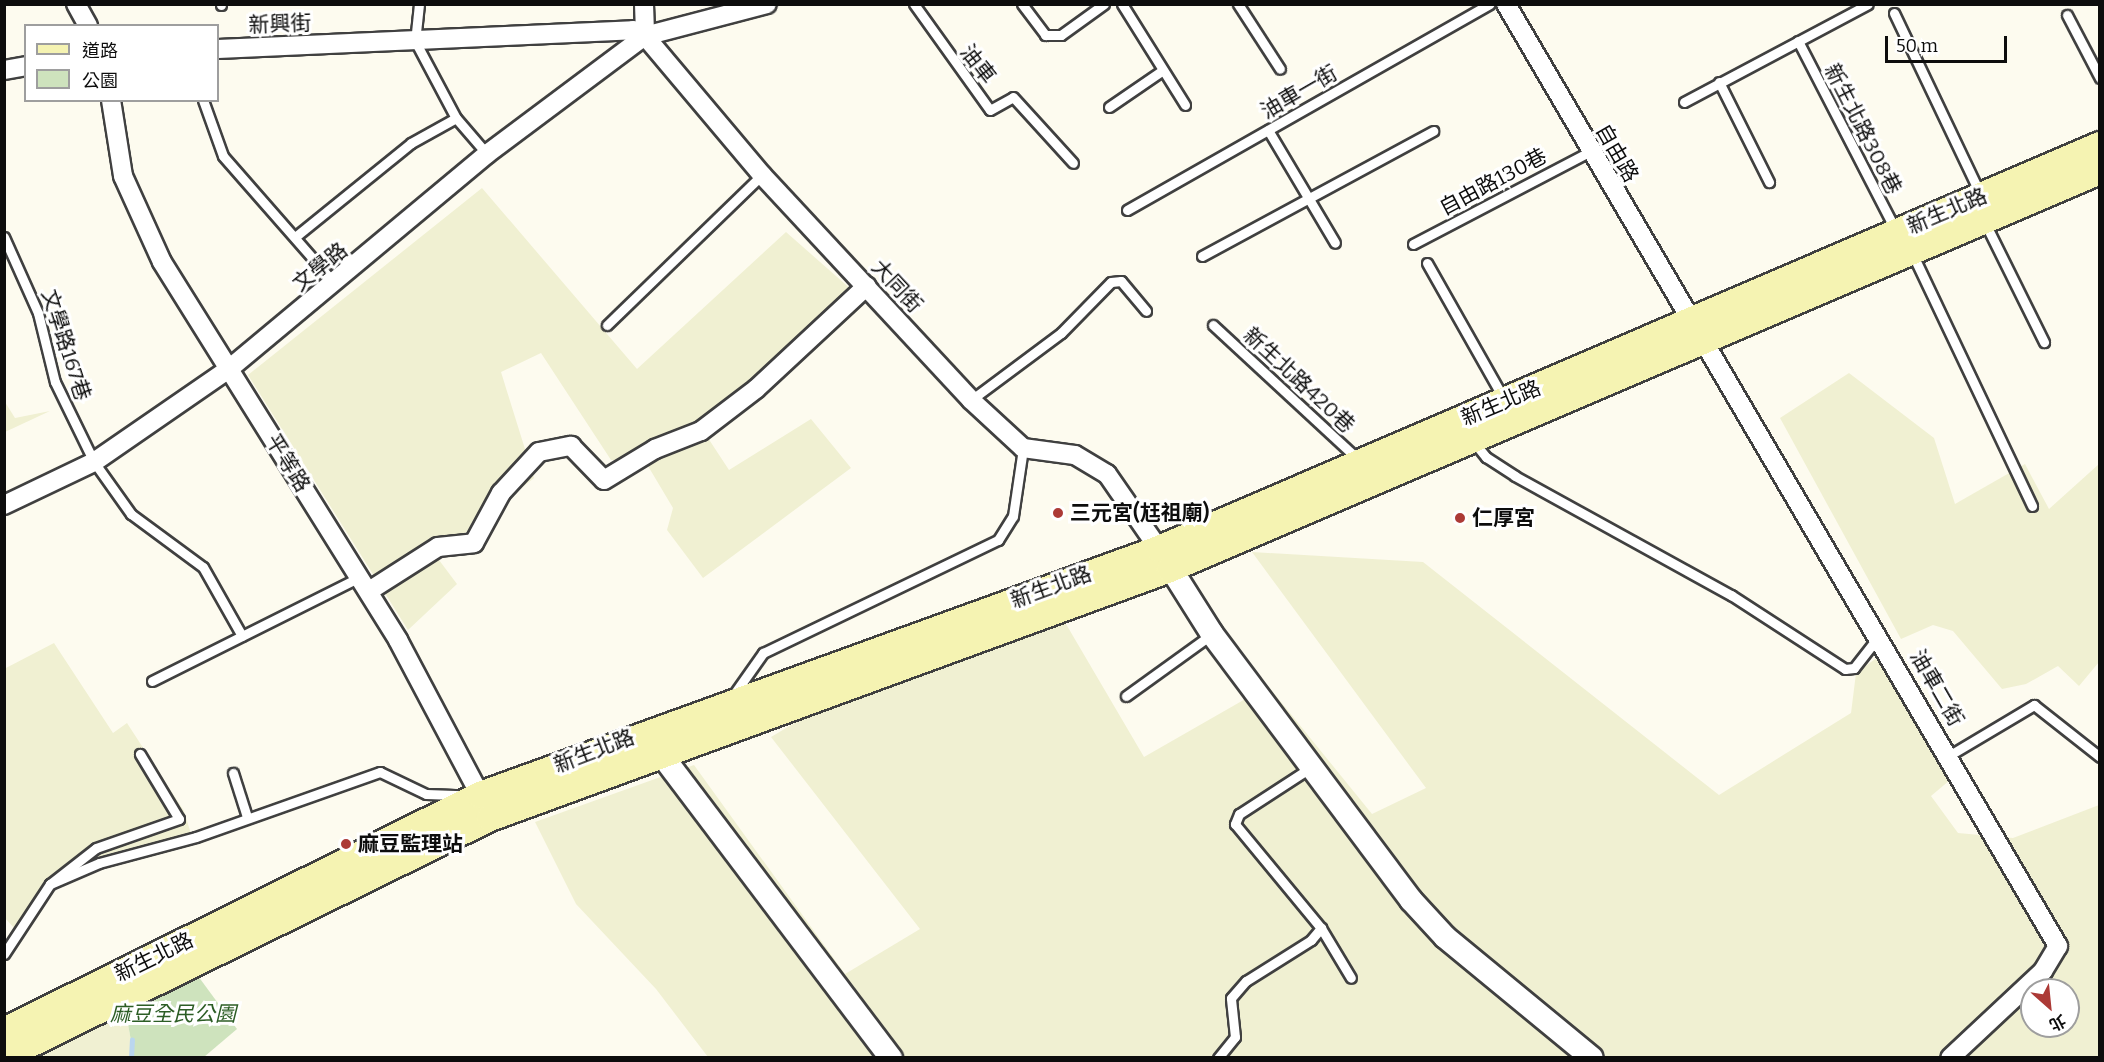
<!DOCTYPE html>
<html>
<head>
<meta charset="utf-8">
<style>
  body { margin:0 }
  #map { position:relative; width:2104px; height:1062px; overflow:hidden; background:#fdfbef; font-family:Bitter,"Noto Sans TC",serif }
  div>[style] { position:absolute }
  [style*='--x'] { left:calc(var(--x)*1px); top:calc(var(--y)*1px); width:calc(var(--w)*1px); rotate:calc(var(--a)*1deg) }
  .farmland>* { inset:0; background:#f0f0d2 }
  .green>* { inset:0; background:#cee3bd }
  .stream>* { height:4.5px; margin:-2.25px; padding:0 2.25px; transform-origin:2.25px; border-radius:2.25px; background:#bad6ee }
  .roads { filter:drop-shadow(2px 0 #404040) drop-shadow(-2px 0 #404040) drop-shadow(0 2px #404040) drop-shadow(0 -2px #404040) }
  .service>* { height:9px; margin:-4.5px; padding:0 4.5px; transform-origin:4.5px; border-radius:4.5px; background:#fff }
  .minor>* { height:18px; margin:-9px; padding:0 9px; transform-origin:9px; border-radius:9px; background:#fff }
  .tertiary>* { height:22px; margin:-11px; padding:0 11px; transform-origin:11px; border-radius:11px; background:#fff }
  .secondary>* { height:26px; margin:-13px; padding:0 13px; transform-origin:13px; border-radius:13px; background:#f5f3b2 }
  .dots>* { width:16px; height:16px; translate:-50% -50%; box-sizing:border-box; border:3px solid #fff; border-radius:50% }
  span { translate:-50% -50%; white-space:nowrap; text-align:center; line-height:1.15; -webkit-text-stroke:6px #fff; paint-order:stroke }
  .street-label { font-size:21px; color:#0d0d0d }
  .poi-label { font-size:21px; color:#0d0d0d; font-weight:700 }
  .left { translate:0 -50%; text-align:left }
  .park-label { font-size:21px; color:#2c5d25; font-style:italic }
  .frame { position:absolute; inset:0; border:6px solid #0d0d0d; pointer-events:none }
  .legend { position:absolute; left:24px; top:24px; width:195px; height:78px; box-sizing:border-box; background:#fff; border:2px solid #9e9e9e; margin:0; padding:8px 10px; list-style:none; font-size:18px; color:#0d0d0d }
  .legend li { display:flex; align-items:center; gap:12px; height:30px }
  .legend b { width:30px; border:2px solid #9e9e9e }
  .north { position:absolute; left:2020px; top:978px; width:60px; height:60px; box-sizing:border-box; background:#fff; border:2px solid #9e9e9e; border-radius:50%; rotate:153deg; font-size:16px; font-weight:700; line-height:24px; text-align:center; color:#0d0d0d }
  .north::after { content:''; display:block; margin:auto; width:21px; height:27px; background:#ac3a36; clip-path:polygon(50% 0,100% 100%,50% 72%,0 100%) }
  .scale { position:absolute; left:1885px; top:36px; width:122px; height:27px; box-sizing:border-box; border:3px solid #0d0d0d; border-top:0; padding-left:8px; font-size:18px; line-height:21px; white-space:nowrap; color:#0d0d0d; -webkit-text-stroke:4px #fff; paint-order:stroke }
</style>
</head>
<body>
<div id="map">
  <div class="farmland">
    <div style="clip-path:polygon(482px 188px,637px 369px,786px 232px,853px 291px,706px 435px,729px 470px,811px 419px,851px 468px,703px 578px,667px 530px,673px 508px,645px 461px,611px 460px,541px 353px,501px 372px,534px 478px,436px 556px,457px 584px,408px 630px,248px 375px)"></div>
    <div style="clip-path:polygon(1849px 373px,1934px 438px,1955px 504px,2025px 464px,2049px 509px,2099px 464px,2099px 662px,2079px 686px,2058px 666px,2026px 684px,2002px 689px,1953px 631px,1933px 625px,1901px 639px,1780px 418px)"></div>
    <div style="clip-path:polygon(5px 402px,15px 418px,50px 411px,5px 432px)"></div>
    <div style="clip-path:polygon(evenodd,1252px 552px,1423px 562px,1719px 795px,1851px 713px,1856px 673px,1882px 654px,1950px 780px,1931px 796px,1958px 833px,2013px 838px,2099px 805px,2099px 1057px,708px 1057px,656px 989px,576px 904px,535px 822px,694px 765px,845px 974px,920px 929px,771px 737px,1039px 578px,1144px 757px,1268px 686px,1372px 814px,1426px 788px,1252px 552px,2032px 990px,2068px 990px,2068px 1026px,2032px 1026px,2032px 990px)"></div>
    <div style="clip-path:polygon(54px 643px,113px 733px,127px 723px,184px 811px,191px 834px,46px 880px,15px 929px,4px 917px,4px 669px)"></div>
    <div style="clip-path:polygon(121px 986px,134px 1057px,5px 1058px)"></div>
  </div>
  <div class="green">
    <div style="clip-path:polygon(187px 961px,237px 1029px,204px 1057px,134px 1057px,121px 986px)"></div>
  </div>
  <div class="stream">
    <div style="--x:131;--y:1058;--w:18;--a:-87"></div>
  </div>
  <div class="roads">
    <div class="service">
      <div style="--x:221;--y:4;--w:1;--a:90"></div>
      <div style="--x:419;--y:4;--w:37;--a:96"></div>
      <div style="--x:415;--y:41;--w:87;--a:62"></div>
      <div style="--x:456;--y:118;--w:48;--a:49.3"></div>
      <div style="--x:914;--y:4;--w:130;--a:54.4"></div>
      <div style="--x:990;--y:110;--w:26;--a:-29"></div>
      <div style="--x:1013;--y:97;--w:89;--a:47.7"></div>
      <div style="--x:1022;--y:4;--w:39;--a:53"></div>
      <div style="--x:1045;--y:35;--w:16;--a:0"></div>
      <div style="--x:1061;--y:35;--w:53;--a:-35.8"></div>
      <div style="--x:1122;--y:4;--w:119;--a:58"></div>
      <div style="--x:1238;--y:4;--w:77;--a:57.1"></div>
      <div style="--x:1894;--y:13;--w:202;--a:64.5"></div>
      <div style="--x:2067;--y:15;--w:71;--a:62.4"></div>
      <div style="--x:1798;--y:41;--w:214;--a:62.7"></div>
      <div style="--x:1719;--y:82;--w:112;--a:63.4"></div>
      <div style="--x:203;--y:100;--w:59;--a:70.3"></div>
      <div style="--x:223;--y:156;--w:169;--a:48.8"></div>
      <div style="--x:1684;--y:102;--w:208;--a:-28"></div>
      <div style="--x:1109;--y:107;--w:65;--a:-34.4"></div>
      <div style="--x:1268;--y:130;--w:131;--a:59.3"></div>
      <div style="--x:1127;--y:210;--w:417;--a:-29.6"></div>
      <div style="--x:1985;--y:223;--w:133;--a:63.6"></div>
      <div style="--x:4;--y:237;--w:83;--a:65.9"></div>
      <div style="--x:38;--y:313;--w:71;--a:76.2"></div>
      <div style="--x:55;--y:382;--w:89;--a:64"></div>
      <div style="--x:94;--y:462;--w:64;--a:54.6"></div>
      <div style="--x:131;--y:514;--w:89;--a:36.4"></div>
      <div style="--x:203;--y:567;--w:79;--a:60.5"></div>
      <div style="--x:295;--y:237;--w:149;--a:-39"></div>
      <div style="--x:411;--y:143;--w:51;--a:-29.1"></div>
      <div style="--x:1413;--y:244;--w:201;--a:-27.6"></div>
      <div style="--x:1912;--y:253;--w:280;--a:64.6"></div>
      <div style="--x:1202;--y:256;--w:263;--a:-28.4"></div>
      <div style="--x:1427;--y:263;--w:156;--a:60.5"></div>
      <div style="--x:607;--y:325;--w:216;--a:-44.1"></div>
      <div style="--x:1213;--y:325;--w:199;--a:42.8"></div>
      <div style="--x:971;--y:400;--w:112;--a:-36.7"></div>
      <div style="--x:1061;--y:333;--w:71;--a:-45.6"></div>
      <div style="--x:1111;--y:282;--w:10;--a:-6"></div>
      <div style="--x:1121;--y:281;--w:39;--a:50"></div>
      <div style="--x:1473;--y:441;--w:21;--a:51"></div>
      <div style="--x:1486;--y:457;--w:35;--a:33"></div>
      <div style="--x:1515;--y:476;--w:247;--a:28.9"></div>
      <div style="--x:1731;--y:595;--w:136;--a:33"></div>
      <div style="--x:1845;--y:669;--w:9;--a:-6"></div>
      <div style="--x:1854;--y:668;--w:39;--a:-52"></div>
      <div style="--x:152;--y:681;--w:233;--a:-26.6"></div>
      <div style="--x:1126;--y:696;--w:106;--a:-35.8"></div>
      <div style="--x:732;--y:697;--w:54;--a:-54.8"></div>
      <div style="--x:763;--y:653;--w:261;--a:-25.7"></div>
      <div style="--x:998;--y:540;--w:28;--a:-58"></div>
      <div style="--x:1013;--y:516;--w:69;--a:-81.6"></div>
      <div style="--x:1950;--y:755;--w:98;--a:-30.8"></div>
      <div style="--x:2034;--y:705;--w:84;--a:38.2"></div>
      <div style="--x:1313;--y:766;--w:88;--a:147"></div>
      <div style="--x:1239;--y:814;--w:11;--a:112"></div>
      <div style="--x:1235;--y:824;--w:135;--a:50.4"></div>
      <div style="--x:1321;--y:928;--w:58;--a:59"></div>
      <div style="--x:233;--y:773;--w:46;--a:72.3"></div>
      <div style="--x:50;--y:884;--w:53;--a:-23.2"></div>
      <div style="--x:99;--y:863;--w:100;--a:-15"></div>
      <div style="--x:196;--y:837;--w:195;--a:-19.5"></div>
      <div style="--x:380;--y:772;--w:51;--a:25.6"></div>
      <div style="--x:426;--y:794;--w:36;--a:2"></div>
      <div style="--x:4;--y:954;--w:84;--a:-56.7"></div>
      <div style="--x:50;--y:884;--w:58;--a:-38"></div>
      <div style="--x:96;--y:848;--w:88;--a:-19.3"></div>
      <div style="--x:179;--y:819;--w:76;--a:-121"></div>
      <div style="--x:1218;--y:1058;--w:27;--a:-51"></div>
      <div style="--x:1235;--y:1037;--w:39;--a:-96"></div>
      <div style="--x:1231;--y:998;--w:23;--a:-49"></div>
      <div style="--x:1246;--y:981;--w:77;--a:-32.2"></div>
      <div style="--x:1311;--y:940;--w:16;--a:-50"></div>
    </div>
    <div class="minor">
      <div style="--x:76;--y:4;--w:25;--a:61"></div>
      <div style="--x:644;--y:4;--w:32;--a:88"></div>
      <div style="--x:645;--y:36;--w:182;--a:49.9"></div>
      <div style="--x:762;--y:175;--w:307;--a:47.1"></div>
      <div style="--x:971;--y:400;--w:71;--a:42.7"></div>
      <div style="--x:1023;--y:448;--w:52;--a:7.7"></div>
      <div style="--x:1075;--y:455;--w:37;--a:31"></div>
      <div style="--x:1107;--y:474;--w:91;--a:55.3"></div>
      <div style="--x:1506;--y:4;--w:1092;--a:59.63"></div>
      <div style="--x:2058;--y:946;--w:29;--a:121"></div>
      <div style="--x:2043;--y:971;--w:127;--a:136.9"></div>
      <div style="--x:218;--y:49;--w:415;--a:-2.6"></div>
      <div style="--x:633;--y:30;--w:13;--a:27"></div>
      <div style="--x:645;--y:36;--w:126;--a:-14.7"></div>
      <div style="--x:4;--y:70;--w:22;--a:-10"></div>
      <div style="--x:111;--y:100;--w:77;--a:81"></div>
      <div style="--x:123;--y:176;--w:94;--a:65.6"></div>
      <div style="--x:162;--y:262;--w:446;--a:58"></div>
      <div style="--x:398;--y:640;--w:175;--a:62.1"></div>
      <div style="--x:4;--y:505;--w:100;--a:-25.5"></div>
      <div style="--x:94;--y:462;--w:164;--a:-34.6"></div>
      <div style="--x:229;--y:369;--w:336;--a:-39.8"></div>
      <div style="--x:487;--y:154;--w:197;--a:-36.8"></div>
      <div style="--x:369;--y:591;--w:82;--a:-32.5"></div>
      <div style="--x:438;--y:547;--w:36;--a:-6"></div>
      <div style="--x:474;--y:543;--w:57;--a:-61.6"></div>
      <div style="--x:501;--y:493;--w:56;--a:-47.2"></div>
      <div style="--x:539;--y:452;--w:33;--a:-11"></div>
      <div style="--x:571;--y:446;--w:47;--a:45.9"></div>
      <div style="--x:604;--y:480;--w:60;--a:-31.3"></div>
      <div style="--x:655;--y:449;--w:49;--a:-21.4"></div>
      <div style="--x:701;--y:431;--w:69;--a:-37.4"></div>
      <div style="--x:756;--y:389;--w:151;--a:-42.9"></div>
    </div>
    <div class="tertiary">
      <div style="--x:1161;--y:553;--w:96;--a:57.8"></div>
      <div style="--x:1212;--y:634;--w:332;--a:53.2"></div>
      <div style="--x:1411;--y:900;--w:50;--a:47.4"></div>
      <div style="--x:1445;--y:937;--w:190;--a:39.5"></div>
      <div style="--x:651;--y:741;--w:398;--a:52.9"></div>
    </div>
    <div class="secondary">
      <div style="--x:4;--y:1031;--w:531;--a:-26.37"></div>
      <div style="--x:480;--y:795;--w:722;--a:-19.92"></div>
      <div style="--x:1159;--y:549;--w:1024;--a:-23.24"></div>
      <div style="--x:4;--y:1057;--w:542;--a:-26.19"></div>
      <div style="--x:490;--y:818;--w:724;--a:-20.11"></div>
      <div style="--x:1170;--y:569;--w:1012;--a:-23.17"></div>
    </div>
  </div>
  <div class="dots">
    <div style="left:1058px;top:513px;background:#ac3a36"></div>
    <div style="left:1460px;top:518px;background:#ac3a36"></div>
    <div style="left:346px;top:844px;background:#ac3a36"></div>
  </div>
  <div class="street-label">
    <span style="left:280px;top:24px;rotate:-2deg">新興街</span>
    <span style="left:978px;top:64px;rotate:52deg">油車</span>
    <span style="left:1299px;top:92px;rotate:-30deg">油車一街</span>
    <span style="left:1863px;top:129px;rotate:63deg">新生北路308巷</span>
    <span style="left:1617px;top:153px;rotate:60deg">自由路</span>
    <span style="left:1493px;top:182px;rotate:-28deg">自由路130巷</span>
    <span style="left:1947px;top:211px;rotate:-23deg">新生北路</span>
    <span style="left:320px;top:267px;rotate:-39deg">文學路</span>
    <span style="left:897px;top:286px;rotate:47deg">大同街</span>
    <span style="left:66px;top:345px;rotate:72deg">文學路167巷</span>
    <span style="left:1299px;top:380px;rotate:43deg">新生北路420巷</span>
    <span style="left:1501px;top:403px;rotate:-23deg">新生北路</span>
    <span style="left:288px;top:463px;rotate:58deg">平等路</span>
    <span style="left:1051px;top:587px;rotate:-20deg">新生北路</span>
    <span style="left:1937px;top:688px;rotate:60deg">油車二街</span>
    <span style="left:594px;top:751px;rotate:-21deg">新生北路</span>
    <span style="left:154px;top:957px;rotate:-26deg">新生北路</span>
  </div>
  <div class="poi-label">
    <span class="left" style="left:1070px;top:513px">三元宮(尪祖廟)</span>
    <span class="left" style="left:1472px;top:518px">仁厚宮</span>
    <span class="left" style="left:358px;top:844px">麻豆監理站</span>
  </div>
  <div class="park-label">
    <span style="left:173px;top:1014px">麻豆全民公園</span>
  </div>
  <div class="frame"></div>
  <ul class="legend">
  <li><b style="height:8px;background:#f5f3b2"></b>道路</li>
  <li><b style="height:16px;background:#cee3bd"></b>公園</li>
  </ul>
  <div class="north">北</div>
  <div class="scale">50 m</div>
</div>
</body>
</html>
